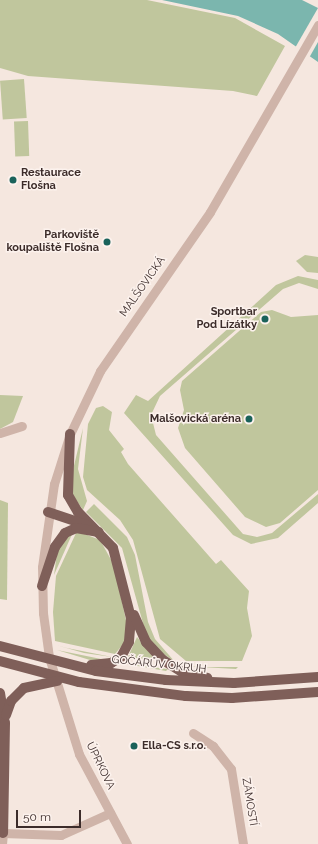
<!DOCTYPE html>
<html>
<head>
<meta charset="utf-8">
<style>
  body { margin:0 }
  #map { position:relative; width:318px; height:844px; overflow:hidden; background:#f5e7df; font-family:Raleway,sans-serif }
  div>[style] { position:absolute }
  [style*='--x'] { left:calc(var(--x)*1px); top:calc(var(--y)*1px); width:calc(var(--w)*1px); rotate:calc(var(--a)*1deg) }
  .green>* { inset:0; background:#c0c69d; transform-origin:0 0 }
  .water>* { inset:0; background:#7bb6ae }
  .pier>* { inset:0; background:#f5e7df }
  .minor>* { height:9px; margin:-4.5px; padding:0 4.5px; transform-origin:4.5px; border-radius:4.5px; background:#cfb4a9 }
  .major>* { height:10px; margin:-5px; padding:0 5px; transform-origin:5px; border-radius:5px; background:#7f5f59 }
  .dots>* { width:11px; height:11px; translate:-50% -50%; box-sizing:border-box; border:2px solid #fcf2ed; border-radius:50% }
  span { translate:-50% -50%; white-space:nowrap; text-align:center; line-height:1.15; -webkit-text-stroke:3px #fcf2ed; paint-order:stroke }
  .poi-label { font-size:11px; color:#3c2c2a; font-weight:700 }
  .left { translate:0 -50%; text-align:left }
  .right { translate:-100% -50%; text-align:right }
  .street-label { font-size:11px; color:#3c2c2a }
  .scale { position:absolute; left:16px; top:810px; width:65px; height:18px; box-sizing:border-box; border:2px solid #3c2c2a; border-top:0; padding-left:5px; font-size:12px; line-height:14px; white-space:nowrap; color:#3c2c2a; -webkit-text-stroke:3px #fcf2ed; paint-order:stroke }
</style>
</head>
<body>
<div id="map">
  <div class="green">
    <div style="clip-path:polygon(0 0,147px 0,235px 18px,285px 46px,257px 96px,233px 91px,28px 76px,0 68px)"></div>
    <div style="left:24px;top:79px;width:39px;height:24px;rotate:86deg"></div>
    <div style="left:28px;top:121px;width:35px;height:14px;rotate:88deg"></div>
    <div style="clip-path:polygon(305px 255px,318px 257px,318px 273px,307px 272px,296px 261px)"></div>
    <div style="clip-path:polygon(298px 276px,318px 280px,318px 289px,299px 283px,283px 289px,160px 396px,151px 415px,156px 435px,243px 534px,257px 537px,272px 533px,318px 494px,318px 503px,278px 538px,251px 544px,233px 535px,124px 413px,136px 395px,148px 401px,276px 285px)"></div>
    <div style="clip-path:polygon(272px 310px,291px 317px,318px 315px,318px 490px,280px 523px,266px 527px,245px 517px,185px 448px,178px 428px,184px 410px,180px 390px,182px 381px,261px 312px)"></div>
    <div style="clip-path:polygon(0 395px,23px 396px,13px 422px,0 429px)"></div>
    <div style="clip-path:polygon(103px 406px,112px 412px,109px 430px,124px 449px,121px 452px,128px 464px,216px 564px,221px 560px,249px 591px,247px 608px,252px 636px,242px 661px,186px 661px,160px 639px,133px 540px,120px 520px,87px 490px,83px 477px,88px 424px,96px 408px)"></div>
    <div style="clip-path:polygon(83px 428px,78px 469px,87px 501px,83px 510px,72px 494px,72px 474px)"></div>
    <div style="clip-path:polygon(0 500px,8px 503px,7px 600px,0 599px)"></div>
    <div style="clip-path:polygon(94px 504px,127px 537px,135px 555px,148px 622px,155px 639px,175px 662px,158px 650px,146px 634px,122px 548px,86px 512px)"></div>
    <div style="clip-path:polygon(77px 531px,100px 540px,114px 565px,127px 625px,124px 643px,115px 654px,55px 641px,53px 612px,56px 576px)"></div>
    <div style="clip-path:polygon(73px 532px,54px 575px,58px 546px)"></div>
    <div style="clip-path:polygon(137px 637px,154px 658px,154px 660px,128px 657px)"></div>
    <div style="clip-path:polygon(56px 645px,67px 648px,112px 657px,84px 653px)"></div>
    <div style="clip-path:polygon(57px 650px,106px 660px,90px 660px)"></div>
    <div style="clip-path:polygon(121px 663px,167px 669px,168px 669px,166px 671px)"></div>
    <div style="clip-path:polygon(183px 666px,195px 667px,238px 667px,236px 669px)"></div>
  </div>
  <div class="water">
    <div style="clip-path:polygon(162px 0,302px 0,318px 8px,318px 62px,278px 34px,238px 16px)"></div>
  </div>
  <div class="pier">
    <div style="clip-path:polygon(318px 8px,318px 42px,309px 58px,295px 48px)"></div>
  </div>
  <div class="minor">
    <div style="--x:0;--y:433;--w:23;--a:-18"></div>
    <div style="--x:193;--y:733;--w:24;--a:33"></div>
    <div style="--x:213;--y:746;--w:29;--a:52"></div>
    <div style="--x:231;--y:769;--w:76;--a:80.9"></div>
    <div style="--x:2;--y:844;--w:11;--a:-85"></div>
    <div style="--x:3;--y:833;--w:58;--a:2"></div>
    <div style="--x:61;--y:835;--w:54;--a:-24.2"></div>
    <div style="--x:127;--y:844;--w:102;--a:-118.1"></div>
    <div style="--x:79;--y:754;--w:102;--a:-107.2"></div>
    <div style="--x:49;--y:657;--w:44;--a:-97.8"></div>
    <div style="--x:43;--y:613;--w:46;--a:-91.2"></div>
    <div style="--x:42;--y:567;--w:84;--a:-81.8"></div>
    <div style="--x:54;--y:484;--w:52;--a:-72.3"></div>
    <div style="--x:70;--y:434;--w:70;--a:-64.5"></div>
    <div style="--x:100;--y:371;--w:193;--a:-55.3"></div>
    <div style="--x:210;--y:212;--w:216;--a:-60"></div>
  </div>
  <div class="major">
    <div style="--x:70;--y:434;--w:61;--a:91.9"></div>
    <div style="--x:68;--y:495;--w:20;--a:60"></div>
    <div style="--x:78;--y:512;--w:50;--a:45.8"></div>
    <div style="--x:113;--y:548;--w:72;--a:75.6"></div>
    <div style="--x:131;--y:618;--w:24;--a:95"></div>
    <div style="--x:129;--y:642;--w:17;--a:118"></div>
    <div style="--x:121;--y:657;--w:12;--a:149"></div>
    <div style="--x:111;--y:663;--w:20;--a:174"></div>
    <div style="--x:48;--y:512;--w:41;--a:18.4"></div>
    <div style="--x:42;--y:586;--w:41;--a:-71.6"></div>
    <div style="--x:55;--y:547;--w:17;--a:-54"></div>
    <div style="--x:65;--y:533;--w:12;--a:-24"></div>
    <div style="--x:76;--y:528;--w:23;--a:10"></div>
    <div style="--x:134;--y:615;--w:30;--a:66"></div>
    <div style="--x:146;--y:642;--w:25;--a:47"></div>
    <div style="--x:163;--y:660;--w:22;--a:32"></div>
    <div style="--x:182;--y:672;--w:26;--a:13"></div>
    <div style="--x:0;--y:646;--w:99;--a:14.6"></div>
    <div style="--x:96;--y:671;--w:71;--a:7.3"></div>
    <div style="--x:166;--y:680;--w:68;--a:2.5"></div>
    <div style="--x:234;--y:683;--w:84;--a:-4.1"></div>
    <div style="--x:0;--y:661;--w:82;--a:14.9"></div>
    <div style="--x:79;--y:682;--w:108;--a:7.5"></div>
    <div style="--x:186;--y:696;--w:46;--a:2.5"></div>
    <div style="--x:232;--y:698;--w:86;--a:-4"></div>
    <div style="--x:0;--y:693;--w:30;--a:81"></div>
    <div style="--x:5;--y:723;--w:110;--a:91"></div>
    <div style="--x:6;--y:715;--w:15;--a:-70"></div>
    <div style="--x:11;--y:701;--w:18;--a:-45"></div>
    <div style="--x:24;--y:688;--w:34;--a:-12"></div>
  </div>
  <div class="dots">
    <div style="left:13px;top:180px;background:#1a625a"></div>
    <div style="left:107px;top:242px;background:#1a625a"></div>
    <div style="left:265px;top:319px;background:#1a625a"></div>
    <div style="left:249px;top:419px;background:#1a625a"></div>
    <div style="left:134px;top:746px;background:#1a625a"></div>
  </div>
  <div class="poi-label">
    <span class="left" style="left:21px;top:180px">Restaurace<br>Flošna</span>
    <span class="right" style="left:99px;top:242px">Parkoviště<br>koupaliště Flošna</span>
    <span class="right" style="left:257px;top:319px">Sportbar<br>Pod Lízátky</span>
    <span class="right" style="left:241px;top:419px">Malšovická aréna</span>
    <span class="left" style="left:142px;top:746px">Ella-CS s.r.o.</span>
  </div>
  <div class="street-label">
    <span style="left:143px;top:287px;rotate:-55deg">MALŠOVICKÁ</span>
    <span style="left:159px;top:665px;rotate:6deg">GOČÁRŮV OKRUH</span>
    <span style="left:100px;top:766px;rotate:64deg">ÚPRKOVA</span>
    <span style="left:249px;top:802px;rotate:81deg">ZÁMOSTÍ</span>
  </div>
  <div class="scale">50 m</div>
</div>
</body>
</html>
